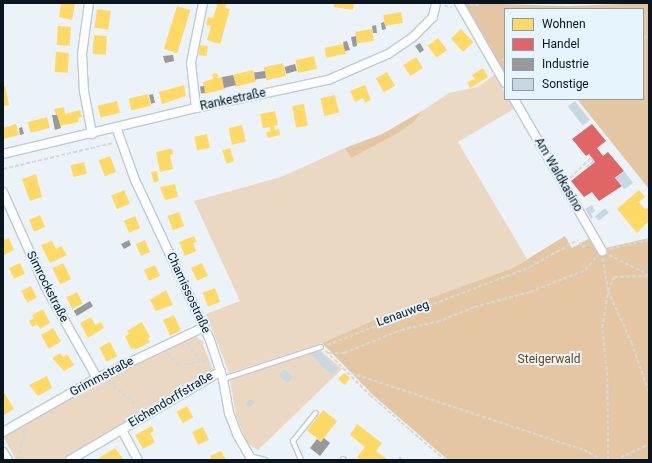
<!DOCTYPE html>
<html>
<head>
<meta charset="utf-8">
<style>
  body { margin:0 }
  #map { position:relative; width:652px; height:463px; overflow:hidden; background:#ecf3f8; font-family:Roboto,sans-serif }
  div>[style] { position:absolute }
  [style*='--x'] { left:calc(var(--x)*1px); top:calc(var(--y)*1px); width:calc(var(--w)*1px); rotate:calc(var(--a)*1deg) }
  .green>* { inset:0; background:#ead8c2 }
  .forest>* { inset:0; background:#e4c7a2 }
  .homes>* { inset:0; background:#ffd966; transform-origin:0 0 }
  .shops>* { inset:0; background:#e06666 }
  .industry>* { inset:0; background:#999; transform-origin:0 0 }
  .building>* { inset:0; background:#c7d8e2; transform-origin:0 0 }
  .path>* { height:1.5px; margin-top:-0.75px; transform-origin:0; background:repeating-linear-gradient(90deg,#d5d8d9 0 4px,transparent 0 6px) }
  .roads { filter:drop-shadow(1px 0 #c1cad0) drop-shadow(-1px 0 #c1cad0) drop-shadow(0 1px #c1cad0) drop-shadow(0 -1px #c1cad0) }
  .service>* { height:4px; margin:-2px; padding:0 2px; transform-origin:2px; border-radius:2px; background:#fcfdfe }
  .minor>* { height:8px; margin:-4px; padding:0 4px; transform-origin:4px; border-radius:4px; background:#fcfdfe }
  span { translate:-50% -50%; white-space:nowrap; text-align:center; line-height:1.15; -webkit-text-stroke:4px #e6f4fe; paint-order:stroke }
  .street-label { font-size:12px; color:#09161f }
  .park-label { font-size:12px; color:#6f4811 }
  .frame { position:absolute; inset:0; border:4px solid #09161f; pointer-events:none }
  .legend { position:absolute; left:504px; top:8px; width:140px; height:92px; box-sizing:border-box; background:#e6f4fe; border:1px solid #8e9ba5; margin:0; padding:5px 7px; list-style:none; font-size:12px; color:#09161f }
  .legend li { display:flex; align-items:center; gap:8px; height:20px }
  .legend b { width:20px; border:1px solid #8e9ba5 }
</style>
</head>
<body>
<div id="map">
  <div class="green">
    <div style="clip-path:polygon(494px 75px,505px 93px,505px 99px,509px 99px,514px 109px,458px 142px,527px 259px,513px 268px,397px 310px,322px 343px,229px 373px,206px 314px,240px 301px,194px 201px,281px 177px,345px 148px,351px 157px,414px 122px,422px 111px,449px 93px,478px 87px)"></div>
    <div style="clip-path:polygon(195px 335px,204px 343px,203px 345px,213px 370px,62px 460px,16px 460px,3px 436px,98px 381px)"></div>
    <div style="clip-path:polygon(320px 350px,342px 369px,258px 450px,247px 443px,236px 416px,230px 380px)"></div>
  </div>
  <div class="forest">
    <div style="clip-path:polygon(463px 3px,567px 6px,649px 3px,649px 189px,577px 99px,643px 99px,643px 9px,505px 9px,505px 75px)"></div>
    <div style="clip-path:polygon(422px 111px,414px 122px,396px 134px,351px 158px,345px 148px,382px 134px)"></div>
    <div style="clip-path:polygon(565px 236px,572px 248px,590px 238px,597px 250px,649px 238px,649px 460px,448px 460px,373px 395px,322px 343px,397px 310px,513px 268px)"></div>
  </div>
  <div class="homes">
    <div style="clip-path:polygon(61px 3px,75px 3px,72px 20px,59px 17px)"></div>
    <div style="clip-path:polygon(218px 3px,227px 3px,225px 8px,230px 9px,220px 44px,207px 40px,211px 26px,206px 25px,208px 17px,213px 18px)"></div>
    <div style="clip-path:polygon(334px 3px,354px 3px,353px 10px,334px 7px)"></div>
    <div style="left:177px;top:6px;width:14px;height:45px;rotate:17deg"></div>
    <div style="left:97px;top:9px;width:14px;height:19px;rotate:8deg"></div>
    <div style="left:401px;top:12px;width:11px;height:18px;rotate:80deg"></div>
    <div style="left:58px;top:26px;width:13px;height:19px;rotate:4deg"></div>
    <div style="left:372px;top:29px;width:12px;height:17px;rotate:81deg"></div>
    <div style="left:461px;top:29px;width:18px;height:14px;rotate:47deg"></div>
    <div style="left:94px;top:35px;width:13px;height:19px;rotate:4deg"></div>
    <div style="left:438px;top:38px;width:15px;height:13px;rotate:53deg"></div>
    <div style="left:344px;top:44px;width:10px;height:20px;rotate:79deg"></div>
    <div style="left:200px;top:45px;width:8px;height:10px;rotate:7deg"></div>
    <div style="left:56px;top:52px;width:13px;height:20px;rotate:4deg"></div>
    <div style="left:314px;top:56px;width:13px;height:19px;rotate:77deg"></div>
    <div style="left:416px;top:57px;width:13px;height:15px;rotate:58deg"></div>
    <div style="left:283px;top:63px;width:13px;height:20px;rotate:77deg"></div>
    <div style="clip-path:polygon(483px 68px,488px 77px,470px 88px,467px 82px,475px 79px,472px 75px)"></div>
    <div style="left:253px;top:70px;width:12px;height:21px;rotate:76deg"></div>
    <div style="left:387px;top:72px;width:16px;height:13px;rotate:60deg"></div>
    <div style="clip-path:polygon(217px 73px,218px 78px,222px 77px,225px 89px,205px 94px,203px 82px,213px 79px,212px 74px)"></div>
    <div style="clip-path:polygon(184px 85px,186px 96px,162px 104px,159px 92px)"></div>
    <div style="clip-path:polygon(365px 85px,371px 100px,365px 103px,363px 98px,355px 102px,350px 91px)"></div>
    <div style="clip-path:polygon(3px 86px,5px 86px,9px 105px,3px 106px)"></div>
    <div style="left:148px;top:94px;width:12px;height:20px;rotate:76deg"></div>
    <div style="left:335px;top:95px;width:18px;height:15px;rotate:77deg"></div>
    <div style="left:117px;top:101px;width:12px;height:20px;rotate:76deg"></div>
    <div style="left:304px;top:104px;width:22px;height:12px;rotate:80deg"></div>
    <div style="clip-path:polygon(64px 107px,65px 114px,80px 110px,82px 117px,78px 118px,79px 122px,60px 126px,54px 109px)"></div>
    <div style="clip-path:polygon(275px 111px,278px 125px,274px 126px,275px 130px,279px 129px,280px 135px,268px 138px,266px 132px,271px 131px,270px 127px,263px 128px,260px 114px)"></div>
    <div style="left:47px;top:117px;width:11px;height:20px;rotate:75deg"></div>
    <div style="clip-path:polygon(16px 124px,19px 135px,3px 139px,3px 128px)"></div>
    <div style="left:242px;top:125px;width:17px;height:14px;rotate:77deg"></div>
    <div style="left:207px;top:134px;width:14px;height:13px;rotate:78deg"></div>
    <div style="left:230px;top:148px;width:14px;height:8px;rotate:73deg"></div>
    <div style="clip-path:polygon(169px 149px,172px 149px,173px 154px,170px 155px,173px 169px,160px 172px,156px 152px)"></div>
    <div style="left:110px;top:156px;width:17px;height:12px;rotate:69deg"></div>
    <div style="left:84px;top:162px;width:12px;height:14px;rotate:76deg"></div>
    <div style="clip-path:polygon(157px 171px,159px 181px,154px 183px,151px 172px)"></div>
    <div style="clip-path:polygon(36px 174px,42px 197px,30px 201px,22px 179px)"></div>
    <div style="clip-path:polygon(175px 184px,178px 197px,165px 200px,160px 187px)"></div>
    <div style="left:124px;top:190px;width:15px;height:14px;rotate:67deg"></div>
    <div style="clip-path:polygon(639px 190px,645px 197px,639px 202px,645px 209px,649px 208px,649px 221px,637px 233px,617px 209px)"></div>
    <div style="left:179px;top:212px;width:15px;height:12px;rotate:70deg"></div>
    <div style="left:40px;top:215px;width:13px;height:12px;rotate:67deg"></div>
    <div style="left:135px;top:216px;width:13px;height:12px;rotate:67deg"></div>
    <div style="clip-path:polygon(194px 236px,197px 242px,193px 243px,196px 251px,185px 256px,179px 242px)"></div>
    <div style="clip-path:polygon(9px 238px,14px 250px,4px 255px,3px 240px)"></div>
    <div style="left:145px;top:240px;width:13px;height:10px;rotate:67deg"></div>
    <div style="clip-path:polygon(52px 241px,56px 249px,61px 246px,67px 255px,50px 263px,41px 245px)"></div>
    <div style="left:20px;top:263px;width:12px;height:12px;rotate:66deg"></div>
    <div style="left:63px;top:263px;width:18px;height:12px;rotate:63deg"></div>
    <div style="left:202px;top:263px;width:14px;height:12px;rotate:65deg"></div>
    <div style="left:155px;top:265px;width:12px;height:12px;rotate:66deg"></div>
    <div style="left:31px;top:286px;width:13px;height:11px;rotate:63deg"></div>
    <div style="left:215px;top:288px;width:15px;height:13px;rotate:70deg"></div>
    <div style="clip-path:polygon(166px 290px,173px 305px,156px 311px,150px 300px)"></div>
    <div style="left:77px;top:292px;width:13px;height:12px;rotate:63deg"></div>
    <div style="clip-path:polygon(43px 309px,50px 323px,40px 329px,37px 324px,32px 327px,29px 321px,34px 318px,32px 315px)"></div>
    <div style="left:174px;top:315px;width:17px;height:12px;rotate:66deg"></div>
    <div style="clip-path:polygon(91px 317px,95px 325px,101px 322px,104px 328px,88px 338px,80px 323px)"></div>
    <div style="clip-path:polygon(142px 322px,150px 337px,148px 339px,150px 342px,135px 350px,134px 348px,131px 349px,125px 336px,129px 334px,127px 331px)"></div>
    <div style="left:53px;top:328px;width:16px;height:14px;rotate:60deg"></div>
    <div style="left:110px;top:342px;width:16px;height:12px;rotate:63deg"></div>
    <div style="clip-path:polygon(60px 353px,63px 357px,67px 354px,74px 365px,64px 371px,52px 358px)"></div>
    <div style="clip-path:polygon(344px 373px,350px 378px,345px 385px,338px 379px)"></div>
    <div style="clip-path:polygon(47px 376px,52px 388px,38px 396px,29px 385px)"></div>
    <div style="clip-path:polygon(3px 391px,14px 409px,4px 415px,3px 413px)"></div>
    <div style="left:187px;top:406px;width:13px;height:12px;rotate:61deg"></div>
    <div style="left:323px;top:410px;width:18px;height:26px;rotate:38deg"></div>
    <div style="clip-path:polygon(357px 424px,382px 443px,376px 451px,388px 460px,361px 460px,357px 457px,365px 447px,350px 435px)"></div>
    <div style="clip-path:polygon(152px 426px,154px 431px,150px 433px,155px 442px,143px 449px,135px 435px)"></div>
    <div style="left:203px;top:427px;width:14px;height:12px;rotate:65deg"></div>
    <div style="clip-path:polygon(115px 448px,124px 460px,101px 460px,99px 458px)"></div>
    <div style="clip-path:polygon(221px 451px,226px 460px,212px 460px,210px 456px)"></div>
  </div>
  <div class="shops">
    <div style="clip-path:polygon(592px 124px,606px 141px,597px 148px,603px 156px,608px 152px,624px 171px,615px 178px,622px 186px,599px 201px,592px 192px,584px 197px,571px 181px,595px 162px,589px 154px,586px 156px,572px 139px)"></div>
  </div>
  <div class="industry">
    <div style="clip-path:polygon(384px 22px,386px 29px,382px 30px,381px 23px)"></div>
    <div style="clip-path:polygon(376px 25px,377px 33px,373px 33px,372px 26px)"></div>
    <div style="clip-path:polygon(356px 36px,357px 46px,353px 47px,351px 37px)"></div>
    <div style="clip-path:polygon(347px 41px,350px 50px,345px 51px,343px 42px)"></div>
    <div style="clip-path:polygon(420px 43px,424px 50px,420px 53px,415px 46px)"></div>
    <div style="clip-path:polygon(173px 55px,174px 61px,165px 63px,163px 56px)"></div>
    <div style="left:295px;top:64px;width:7px;height:11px;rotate:74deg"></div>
    <div style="left:265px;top:71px;width:7px;height:11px;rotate:82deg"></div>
    <div style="clip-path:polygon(233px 75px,236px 85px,224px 88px,222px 77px)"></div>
    <div style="left:204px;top:86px;width:7px;height:4px;rotate:82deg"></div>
    <div style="left:153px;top:94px;width:9px;height:4px;rotate:77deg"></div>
    <div style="clip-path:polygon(52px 115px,57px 115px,61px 128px,55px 130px)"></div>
    <div style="clip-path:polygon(22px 127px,24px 134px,20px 135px,19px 128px)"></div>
    <div style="clip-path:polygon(129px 240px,131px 245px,124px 249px,121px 244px)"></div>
    <div style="left:90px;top:301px;width:6px;height:19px;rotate:59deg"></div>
    <div style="clip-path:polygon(324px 438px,330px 443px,320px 456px,310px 448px,317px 439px,321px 442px)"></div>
  </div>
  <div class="building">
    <div style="left:575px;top:101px;width:24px;height:9px;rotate:52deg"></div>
    <div style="left:624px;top:171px;width:15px;height:11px;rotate:53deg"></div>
    <div style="clip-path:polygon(592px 205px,595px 211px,591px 214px,593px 217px,591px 219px,585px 209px)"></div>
    <div style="left:605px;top:208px;width:6px;height:13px;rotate:51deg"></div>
    <div style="clip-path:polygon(316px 352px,320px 352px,338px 369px,332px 375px,312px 356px)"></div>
    <div style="left:285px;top:369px;width:12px;height:8px;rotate:48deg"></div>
    <div style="clip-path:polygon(250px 399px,255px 402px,249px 408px,245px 404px)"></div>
  </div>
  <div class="path">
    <div style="--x:469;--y:5;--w:11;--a:0"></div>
    <div style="--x:444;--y:6;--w:8;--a:7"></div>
    <div style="--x:643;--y:38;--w:6;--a:-18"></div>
    <div style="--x:501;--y:60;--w:4;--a:-14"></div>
    <div style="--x:3;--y:169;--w:113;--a:-13.3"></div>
    <div style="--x:570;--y:178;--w:29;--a:-44"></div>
    <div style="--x:591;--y:158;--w:5;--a:53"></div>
    <div style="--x:594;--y:162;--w:9;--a:144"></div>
    <div style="--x:580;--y:242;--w:5;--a:68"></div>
    <div style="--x:582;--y:247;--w:7;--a:-27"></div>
    <div style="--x:610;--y:249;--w:40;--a:-13"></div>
    <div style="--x:609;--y:255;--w:45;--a:26.6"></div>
    <div style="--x:603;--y:258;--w:33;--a:81"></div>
    <div style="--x:608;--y:291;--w:57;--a:65.2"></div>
    <div style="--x:632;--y:343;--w:52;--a:70.9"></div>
    <div style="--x:188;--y:344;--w:22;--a:54"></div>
    <div style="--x:327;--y:345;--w:217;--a:-21"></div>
    <div style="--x:530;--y:267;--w:55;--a:-29.4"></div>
    <div style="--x:326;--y:351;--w:62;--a:45"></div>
    <div style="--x:370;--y:395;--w:99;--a:40.9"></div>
    <div style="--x:167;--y:353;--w:16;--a:47"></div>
    <div style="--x:178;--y:365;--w:30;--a:-8"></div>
    <div style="--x:329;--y:353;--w:15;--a:0"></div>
    <div style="--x:344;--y:353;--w:61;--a:-22"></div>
    <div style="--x:401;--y:330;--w:37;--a:-13"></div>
    <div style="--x:437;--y:322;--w:40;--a:-22"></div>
    <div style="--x:474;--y:307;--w:58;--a:-15"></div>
    <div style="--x:530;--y:292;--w:59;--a:-21.8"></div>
    <div style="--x:585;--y:270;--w:18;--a:-49"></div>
    <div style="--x:351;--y:373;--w:245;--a:18.3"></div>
    <div style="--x:584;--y:450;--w:21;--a:29"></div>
    <div style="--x:109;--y:382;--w:42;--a:40.2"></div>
    <div style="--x:400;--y:457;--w:3;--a:72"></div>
    <div style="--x:17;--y:460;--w:31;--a:-75"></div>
    <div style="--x:608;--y:460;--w:84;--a:-90.7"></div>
    <div style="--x:607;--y:376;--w:48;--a:-95.9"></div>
    <div style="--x:602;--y:328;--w:37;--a:-81"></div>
    <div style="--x:608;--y:291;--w:15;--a:-67"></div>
    <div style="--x:614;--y:277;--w:35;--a:-2"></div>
    <div style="--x:615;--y:460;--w:38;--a:-25"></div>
  </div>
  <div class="roads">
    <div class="service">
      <div style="--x:223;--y:379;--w:103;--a:-18.1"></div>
      <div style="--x:250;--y:456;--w:16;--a:15"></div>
      <div style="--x:343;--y:459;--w:1;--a:45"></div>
      <div style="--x:301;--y:460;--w:21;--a:-113"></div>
      <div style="--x:293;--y:441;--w:36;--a:-51"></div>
    </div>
    <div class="minor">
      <div style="--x:89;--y:3;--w:51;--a:97.8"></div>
      <div style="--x:82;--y:54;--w:37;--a:87"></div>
      <div style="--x:84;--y:91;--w:44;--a:79.5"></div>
      <div style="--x:459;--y:3;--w:92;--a:60.1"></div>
      <div style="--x:514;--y:99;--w:176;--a:59.9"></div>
      <div style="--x:196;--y:108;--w:45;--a:-96.3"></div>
      <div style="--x:191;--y:63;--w:61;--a:-78.7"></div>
      <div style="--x:116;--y:127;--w:56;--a:70.3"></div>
      <div style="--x:135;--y:180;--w:177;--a:64.9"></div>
      <div style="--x:210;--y:340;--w:41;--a:71.6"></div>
      <div style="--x:223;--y:379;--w:35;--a:80"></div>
      <div style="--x:229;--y:413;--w:25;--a:69"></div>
      <div style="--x:238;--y:436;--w:28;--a:60"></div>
      <div style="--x:3;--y:154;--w:198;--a:-13.4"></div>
      <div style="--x:196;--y:108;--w:135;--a:-12"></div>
      <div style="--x:328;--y:80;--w:65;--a:-23.4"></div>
      <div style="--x:388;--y:54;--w:30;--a:-34"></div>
      <div style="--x:413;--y:37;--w:28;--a:-45"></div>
      <div style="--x:433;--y:17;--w:14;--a:-78"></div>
      <div style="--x:3;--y:192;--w:103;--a:65.9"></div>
      <div style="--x:45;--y:286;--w:106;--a:60.5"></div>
      <div style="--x:122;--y:430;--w:34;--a:62"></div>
      <div style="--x:3;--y:432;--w:108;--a:-29.9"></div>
      <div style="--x:97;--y:378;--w:119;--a:-25.5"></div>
      <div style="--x:3;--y:452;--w:9;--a:58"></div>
      <div style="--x:70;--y:460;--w:175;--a:-30.5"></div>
    </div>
  </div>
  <div class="street-label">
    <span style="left:233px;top:100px;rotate:-12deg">Rankestraße</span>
    <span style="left:558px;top:175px;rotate:60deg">Am Waldkasino</span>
    <span style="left:47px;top:287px;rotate:63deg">Simrockstraße</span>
    <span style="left:188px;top:293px;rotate:65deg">Chamissostraße</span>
    <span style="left:403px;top:314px;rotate:-20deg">Lenauweg</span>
    <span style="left:102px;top:377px;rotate:-28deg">Grimmstraße</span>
    <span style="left:171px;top:400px;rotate:-31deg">Eichendorffstraße</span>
  </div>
  <div class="park-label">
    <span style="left:549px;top:360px">Steigerwald</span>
  </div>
  <div class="frame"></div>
  <ul class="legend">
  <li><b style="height:11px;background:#ffd966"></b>Wohnen</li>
  <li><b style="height:11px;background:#e06666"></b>Handel</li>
  <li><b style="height:11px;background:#999"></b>Industrie</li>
  <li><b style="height:11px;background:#c7d8e2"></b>Sonstige</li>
  </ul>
</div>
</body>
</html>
